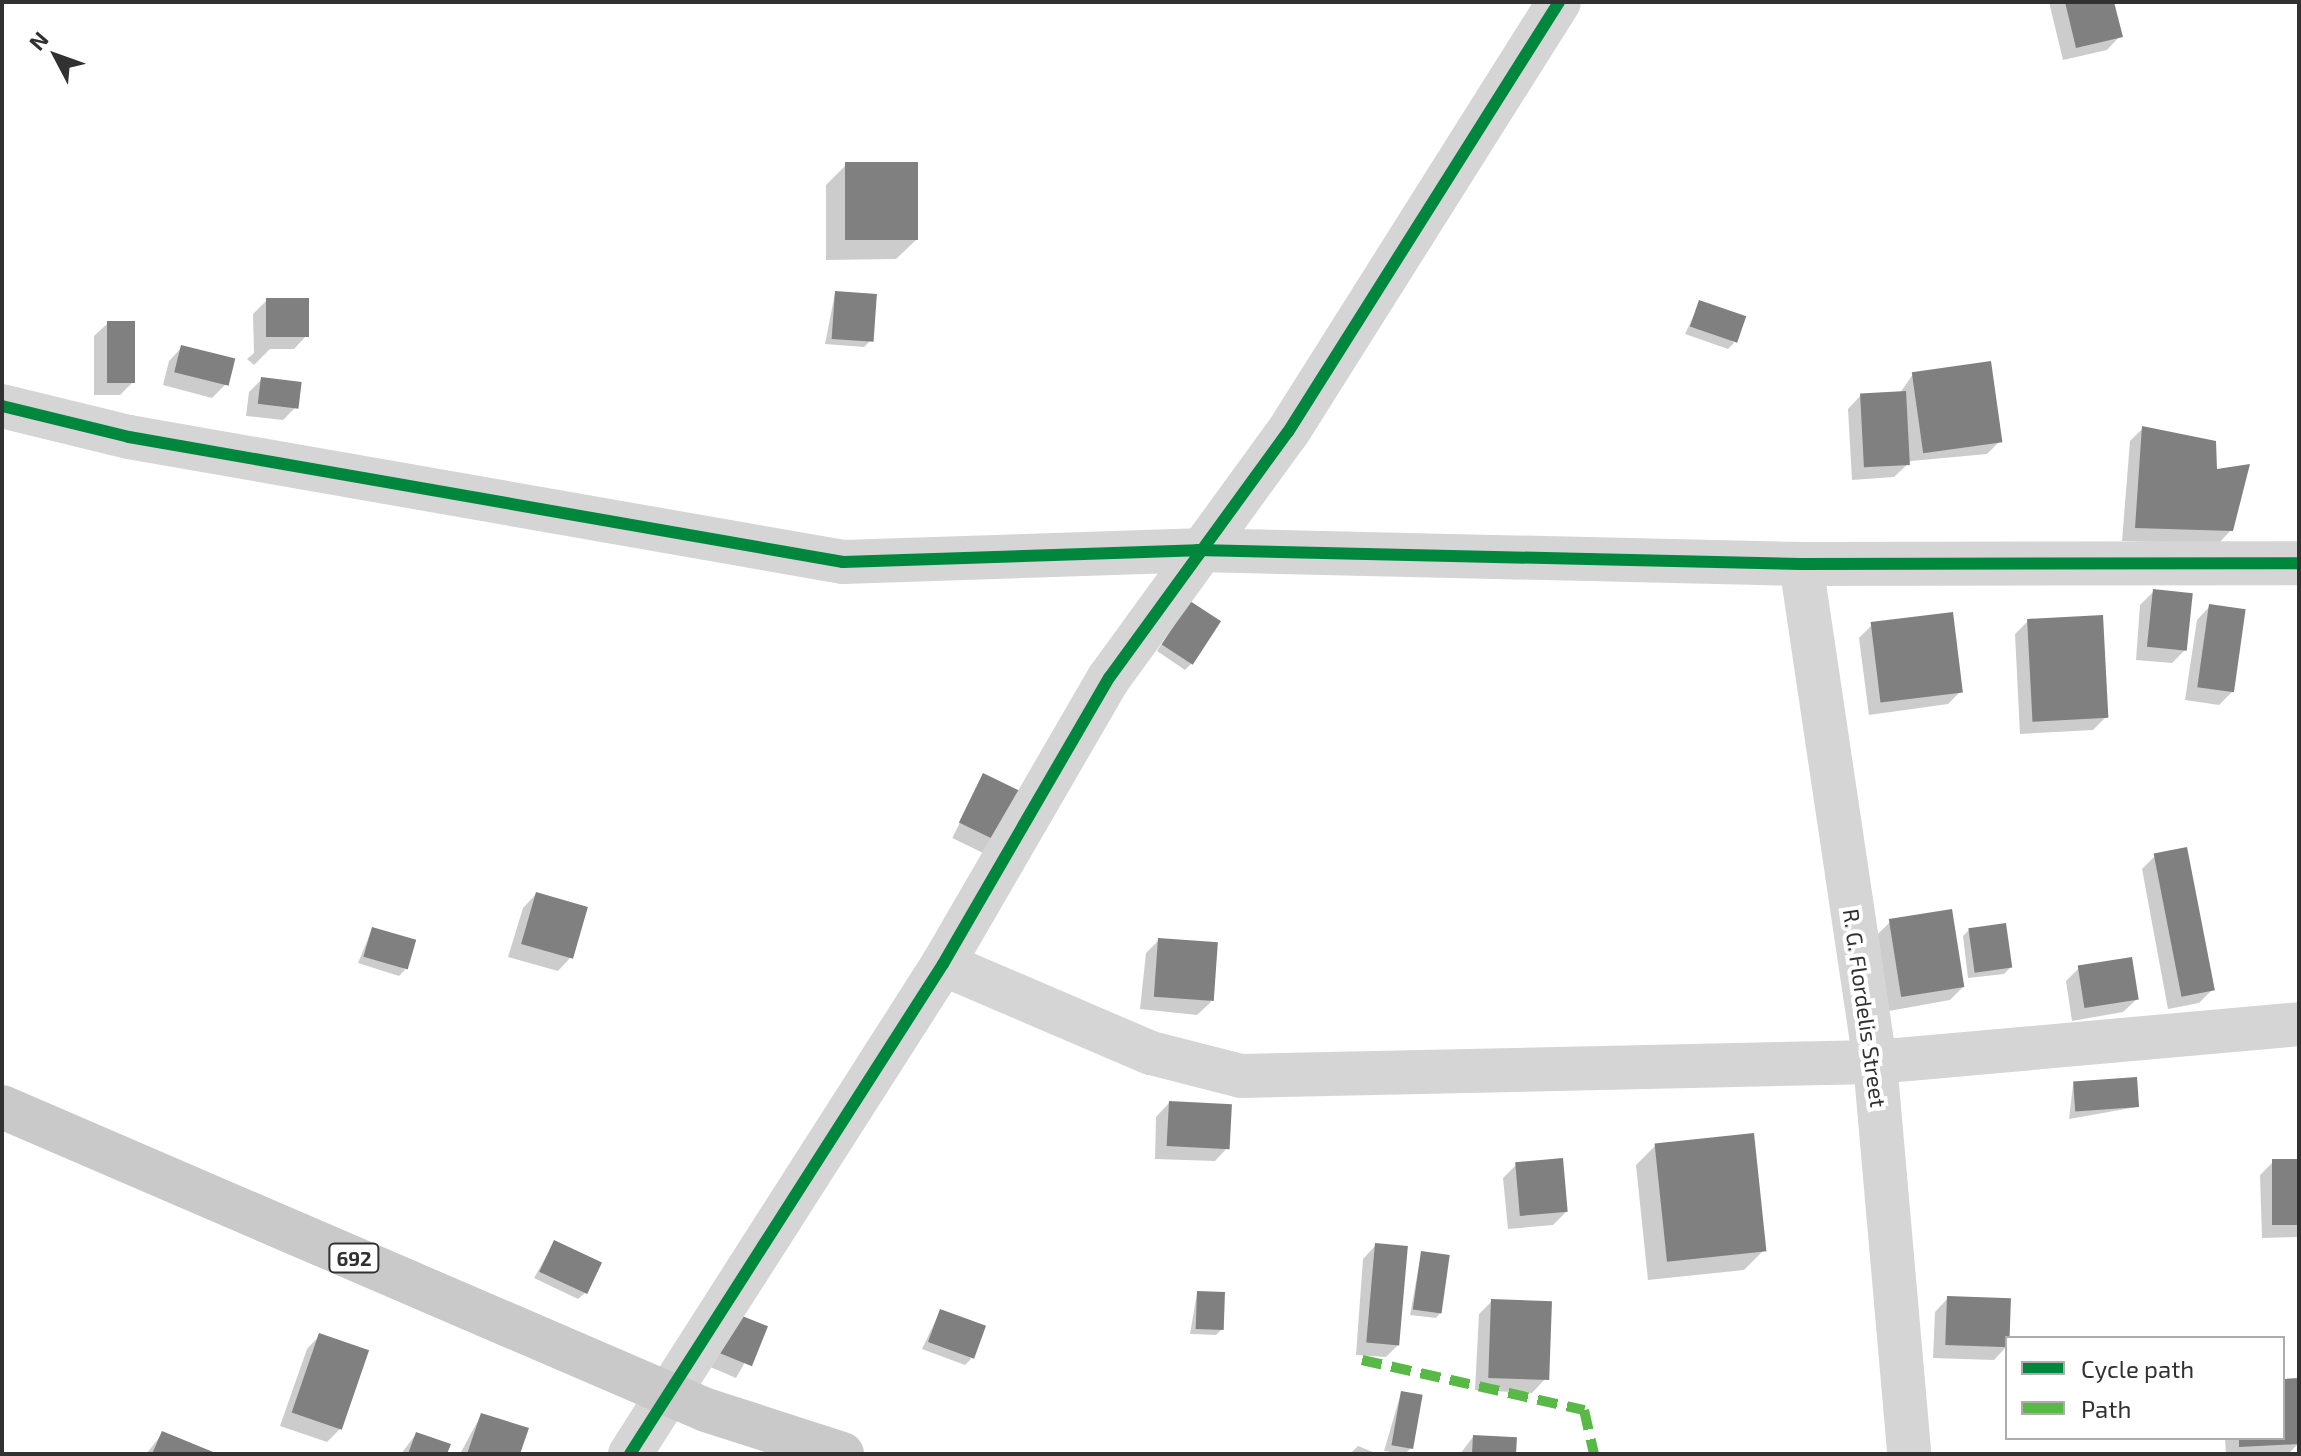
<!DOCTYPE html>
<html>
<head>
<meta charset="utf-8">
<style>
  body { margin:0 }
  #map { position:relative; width:2301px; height:1456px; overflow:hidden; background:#fff; font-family:"Exo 2",sans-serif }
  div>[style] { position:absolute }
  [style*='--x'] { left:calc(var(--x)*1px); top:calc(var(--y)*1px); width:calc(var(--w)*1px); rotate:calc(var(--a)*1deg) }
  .shadow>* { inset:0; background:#0003; transform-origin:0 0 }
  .building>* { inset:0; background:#808080; transform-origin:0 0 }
  .street>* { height:44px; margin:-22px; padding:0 22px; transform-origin:22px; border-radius:22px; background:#d5d5d5 }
  .primary>* { height:44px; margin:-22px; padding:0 22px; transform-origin:22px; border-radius:22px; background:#c9c9c9 }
  .primary-bridge>* { height:44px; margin:-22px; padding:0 22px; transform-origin:22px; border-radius:22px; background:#c9c9c9 }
  .quiet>* { height:10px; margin-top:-5px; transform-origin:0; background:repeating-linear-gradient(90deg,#58b947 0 20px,transparent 0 30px) }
  .cycleway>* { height:12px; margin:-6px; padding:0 6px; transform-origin:6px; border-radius:6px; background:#00873e }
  span { translate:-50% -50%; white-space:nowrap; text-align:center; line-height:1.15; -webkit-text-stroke:8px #fff; paint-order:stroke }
  .shield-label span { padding:2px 6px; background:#fff; border:2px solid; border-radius:6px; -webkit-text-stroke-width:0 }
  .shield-label { font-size:20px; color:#313131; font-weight:700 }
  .street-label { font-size:22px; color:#313131 }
  .frame { position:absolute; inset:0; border:4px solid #313131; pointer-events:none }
  .legend { position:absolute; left:2005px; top:1336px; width:280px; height:104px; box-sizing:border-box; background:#fff; border:2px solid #adadad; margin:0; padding:10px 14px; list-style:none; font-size:24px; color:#313131 }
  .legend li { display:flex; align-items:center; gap:16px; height:40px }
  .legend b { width:40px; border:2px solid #adadad }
  .north { position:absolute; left:16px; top:16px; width:80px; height:80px; -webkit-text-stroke:6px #fff; paint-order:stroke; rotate:311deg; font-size:22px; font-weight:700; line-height:32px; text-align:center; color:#313131 }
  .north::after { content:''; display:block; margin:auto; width:28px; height:36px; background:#313131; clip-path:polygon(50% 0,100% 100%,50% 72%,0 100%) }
</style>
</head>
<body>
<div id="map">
  <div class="shadow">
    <div style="clip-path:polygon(2049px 2px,2112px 2px,2120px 36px,2107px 50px,2063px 60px)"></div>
    <div style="clip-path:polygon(846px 165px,916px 240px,896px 259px,826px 260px,826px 185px)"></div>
    <div style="clip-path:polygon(835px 293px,870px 341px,864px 347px,825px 344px)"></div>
    <div style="clip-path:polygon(267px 300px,307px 335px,294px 349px,270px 349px,254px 365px,247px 359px,254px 353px,253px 314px)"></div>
    <div style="clip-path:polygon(1700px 302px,1734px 343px,1728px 349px,1685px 334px)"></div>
    <div style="clip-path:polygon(108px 323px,133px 382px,120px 395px,94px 395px,94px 336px)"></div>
    <div style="clip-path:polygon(182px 347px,226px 384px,212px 398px,163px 385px,169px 361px)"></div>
    <div style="clip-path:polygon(1913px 374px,2000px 441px,1987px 454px,1911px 461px,1894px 477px,1852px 480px,1848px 409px,1861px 395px,1900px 393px)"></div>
    <div style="clip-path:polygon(262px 379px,296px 407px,283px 420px,246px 416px,249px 392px)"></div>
    <div style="clip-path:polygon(2143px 428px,2215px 472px,2231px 530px,2218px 544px,2122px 541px,2130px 441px)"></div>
    <div style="clip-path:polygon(2154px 591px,2185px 650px,2172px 663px,2136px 660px,2140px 605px)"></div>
    <div style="clip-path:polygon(2210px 606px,2232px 692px,2219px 705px,2185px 700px,2197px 620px)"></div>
    <div style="clip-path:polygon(1184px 610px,1191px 664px,1185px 670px,1157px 651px)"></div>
    <div style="clip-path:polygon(2028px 621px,2106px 717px,2093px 730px,2020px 734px,2015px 634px)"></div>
    <div style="clip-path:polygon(1872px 625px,1961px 691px,1948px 704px,1869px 715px,1859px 638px)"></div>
    <div style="left:983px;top:775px;width:49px;height:70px;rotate:26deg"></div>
    <div style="clip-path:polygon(2155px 856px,2212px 990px,2199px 1003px,2168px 1009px,2142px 869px)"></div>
    <div style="clip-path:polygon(536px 894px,571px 957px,558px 971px,508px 957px,523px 908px)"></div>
    <div style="clip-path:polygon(1890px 922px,1963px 987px,1950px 1000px,1889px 1011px,1876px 936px)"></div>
    <div style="clip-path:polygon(372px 929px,405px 970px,399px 976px,358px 963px)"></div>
    <div style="clip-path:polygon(1969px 930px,2010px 968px,2004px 974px,1968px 978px,1963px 936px)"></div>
    <div style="clip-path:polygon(1159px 940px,1211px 1002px,1197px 1015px,1140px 1009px,1146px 953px)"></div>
    <div style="clip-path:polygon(2079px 968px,2137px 999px,2123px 1012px,2072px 1021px,2066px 981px)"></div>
    <div style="clip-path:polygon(2073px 1085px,2137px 1107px,2069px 1119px)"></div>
    <div style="clip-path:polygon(1169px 1103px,1228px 1147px,1215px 1161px,1155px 1159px,1156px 1117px)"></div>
    <div style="clip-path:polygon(1656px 1145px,1764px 1250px,1744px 1270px,1648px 1280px,1636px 1165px)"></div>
    <div style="clip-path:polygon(2299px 1161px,2299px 1237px,2262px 1238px,2260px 1175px,2273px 1162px)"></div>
    <div style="clip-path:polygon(1516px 1165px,1566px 1212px,1553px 1225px,1508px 1229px,1503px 1178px)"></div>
    <div style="clip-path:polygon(554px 1243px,585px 1293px,578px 1299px,534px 1278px)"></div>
    <div style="clip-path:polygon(1376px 1245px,1399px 1344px,1386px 1357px,1356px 1355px,1363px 1259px)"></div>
    <div style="clip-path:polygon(1421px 1254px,1442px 1311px,1436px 1318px,1410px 1315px)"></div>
    <div style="clip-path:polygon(1197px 1293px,1222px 1329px,1216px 1335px,1190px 1334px)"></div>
    <div style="clip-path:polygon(1948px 1298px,2007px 1346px,1994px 1360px,1933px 1358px,1935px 1312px)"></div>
    <div style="clip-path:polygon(1492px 1301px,1545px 1379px,1532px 1393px,1475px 1390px,1479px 1314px)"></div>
    <div style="clip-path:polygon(940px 1311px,971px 1359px,965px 1365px,922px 1349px)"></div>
    <div style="clip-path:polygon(765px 1327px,736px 1378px,701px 1363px)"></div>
    <div style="clip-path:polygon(320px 1335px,340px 1429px,327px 1442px,280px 1426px,307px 1349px)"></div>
    <div style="clip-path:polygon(2283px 1381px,2299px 1443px,2288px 1454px,2226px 1454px,2225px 1438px,2283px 1438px)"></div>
    <div style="clip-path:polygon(1401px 1393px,1410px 1449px,1405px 1454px,1384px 1451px)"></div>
    <div style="clip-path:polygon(481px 1415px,518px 1454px,460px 1454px)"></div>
    <div style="clip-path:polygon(163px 1433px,213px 1454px,146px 1454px)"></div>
    <div style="clip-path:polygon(416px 1434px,445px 1454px,401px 1454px)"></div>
    <div style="clip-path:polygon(1473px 1437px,1514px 1454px,1460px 1454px)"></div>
    <div style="clip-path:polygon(1358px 1446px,1378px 1454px,1350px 1454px)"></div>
  </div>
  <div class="building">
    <div style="clip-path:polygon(2065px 2px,2114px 2px,2123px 37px,2076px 48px)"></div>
    <div style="left:918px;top:162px;width:78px;height:73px;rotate:90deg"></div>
    <div style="left:835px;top:291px;width:42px;height:48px;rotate:4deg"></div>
    <div style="left:266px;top:298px;width:43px;height:39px"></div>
    <div style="left:1699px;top:300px;width:50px;height:28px;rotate:19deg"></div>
    <div style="left:107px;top:321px;width:28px;height:62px"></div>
    <div style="left:181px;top:345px;width:56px;height:28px;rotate:14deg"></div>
    <div style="left:1991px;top:361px;width:82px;height:80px;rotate:82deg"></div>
    <div style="left:261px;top:377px;width:41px;height:27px;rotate:7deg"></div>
    <div style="left:1906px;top:391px;width:74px;height:46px;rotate:87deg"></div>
    <div style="clip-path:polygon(2142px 426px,2216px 441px,2217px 469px,2250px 464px,2233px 531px,2135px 528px)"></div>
    <div style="left:2153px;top:589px;width:40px;height:58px;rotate:6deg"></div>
    <div style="left:1190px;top:601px;width:37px;height:52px;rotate:33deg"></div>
    <div style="left:2209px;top:604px;width:37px;height:84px;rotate:8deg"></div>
    <div style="left:1953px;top:612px;width:81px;height:83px;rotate:83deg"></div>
    <div style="left:2103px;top:615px;width:103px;height:76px;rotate:87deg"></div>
    <div style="left:983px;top:773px;width:51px;height:55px;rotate:26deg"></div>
    <div style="left:2187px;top:847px;width:146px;height:34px;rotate:79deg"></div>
    <div style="left:536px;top:892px;width:54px;height:54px;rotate:16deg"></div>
    <div style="left:1952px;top:909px;width:79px;height:64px;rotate:81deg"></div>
    <div style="left:2006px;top:923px;width:45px;height:38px;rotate:82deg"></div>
    <div style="left:372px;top:927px;width:46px;height:31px;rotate:16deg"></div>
    <div style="left:1158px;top:938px;width:60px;height:59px;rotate:4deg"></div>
    <div style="left:2132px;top:957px;width:43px;height:55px;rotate:81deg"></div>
    <div style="left:2137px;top:1077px;width:30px;height:64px;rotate:86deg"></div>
    <div style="left:1169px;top:1101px;width:63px;height:45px;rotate:3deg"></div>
    <div style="left:1754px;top:1133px;width:119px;height:100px;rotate:84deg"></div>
    <div style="left:1563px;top:1158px;width:54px;height:48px;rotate:85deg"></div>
    <div style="left:2299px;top:1159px;width:66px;height:27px;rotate:90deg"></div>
    <div style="left:554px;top:1240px;width:53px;height:35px;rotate:25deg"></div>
    <div style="left:1375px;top:1243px;width:33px;height:100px;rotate:5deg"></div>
    <div style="left:1421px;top:1251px;width:29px;height:59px;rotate:8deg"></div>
    <div style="left:1197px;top:1291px;width:28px;height:38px;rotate:2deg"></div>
    <div style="left:1947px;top:1296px;width:64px;height:49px;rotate:2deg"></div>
    <div style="left:1491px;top:1299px;width:61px;height:79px;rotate:2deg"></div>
    <div style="left:940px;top:1309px;width:49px;height:35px;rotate:20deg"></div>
    <div style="left:730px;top:1311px;width:41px;height:43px;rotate:22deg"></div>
    <div style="left:319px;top:1333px;width:53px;height:84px;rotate:19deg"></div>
    <div style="clip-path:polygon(2298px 1378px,2299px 1444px,2239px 1447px,2239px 1438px,2283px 1438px,2283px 1379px)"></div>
    <div style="left:1401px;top:1391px;width:22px;height:55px;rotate:10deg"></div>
    <div style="clip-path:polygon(481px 1413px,529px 1428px,520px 1454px,467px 1454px)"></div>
    <div style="clip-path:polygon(162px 1431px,218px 1454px,152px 1454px)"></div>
    <div style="clip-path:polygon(416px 1432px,451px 1444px,447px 1454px,408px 1454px)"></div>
    <div style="left:1473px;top:1435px;width:44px;height:19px;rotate:3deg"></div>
  </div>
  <div class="street">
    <div style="--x:2;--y:406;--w:131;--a:13.7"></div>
    <div style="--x:129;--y:437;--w:725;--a:9.93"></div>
    <div style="--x:843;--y:562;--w:354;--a:-1.9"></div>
    <div style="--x:1197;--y:550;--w:604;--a:1.33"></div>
    <div style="--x:1801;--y:564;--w:498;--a:-0.1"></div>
    <div style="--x:1801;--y:564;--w:503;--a:81.55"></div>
    <div style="--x:1875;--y:1062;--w:393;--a:85"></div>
    <div style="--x:943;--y:964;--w:226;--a:23.2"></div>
    <div style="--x:1151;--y:1053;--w:93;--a:14.3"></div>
    <div style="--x:1241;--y:1076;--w:634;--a:-1.27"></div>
    <div style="--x:1875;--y:1062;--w:426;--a:-5.1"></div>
    <div style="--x:630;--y:1454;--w:581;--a:-57.43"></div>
    <div style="--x:943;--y:964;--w:331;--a:-59.9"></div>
    <div style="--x:1109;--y:678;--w:304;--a:-54"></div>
    <div style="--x:1288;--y:432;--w:508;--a:-57.78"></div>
  </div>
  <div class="primary">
    <div style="--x:706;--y:1410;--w:143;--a:17.9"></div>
  </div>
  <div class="primary-bridge">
    <div style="--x:2;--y:1107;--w:766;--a:23.29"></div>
  </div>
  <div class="quiet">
    <div style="--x:1362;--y:1360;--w:228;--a:12.7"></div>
    <div style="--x:1584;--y:1410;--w:45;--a:77.2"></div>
  </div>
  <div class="cycleway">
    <div style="--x:2;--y:406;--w:131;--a:13.7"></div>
    <div style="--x:129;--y:437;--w:725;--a:9.93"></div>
    <div style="--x:843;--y:562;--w:354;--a:-1.9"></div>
    <div style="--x:1197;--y:550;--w:604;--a:1.33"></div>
    <div style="--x:1801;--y:564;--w:498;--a:-0.1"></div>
    <div style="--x:630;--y:1454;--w:581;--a:-57.43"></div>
    <div style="--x:943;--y:964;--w:331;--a:-59.9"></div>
    <div style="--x:1109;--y:678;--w:304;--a:-54"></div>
    <div style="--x:1288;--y:432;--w:508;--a:-57.78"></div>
  </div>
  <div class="shield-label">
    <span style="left:354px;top:1258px">692</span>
  </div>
  <div class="street-label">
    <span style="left:1865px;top:1008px;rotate:82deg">R. G. Flordelis Street</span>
  </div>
  <div class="frame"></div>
  <ul class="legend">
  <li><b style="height:10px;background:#00873e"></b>Cycle path</li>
  <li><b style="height:10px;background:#58b947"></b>Path</li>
  </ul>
  <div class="north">N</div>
</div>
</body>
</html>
